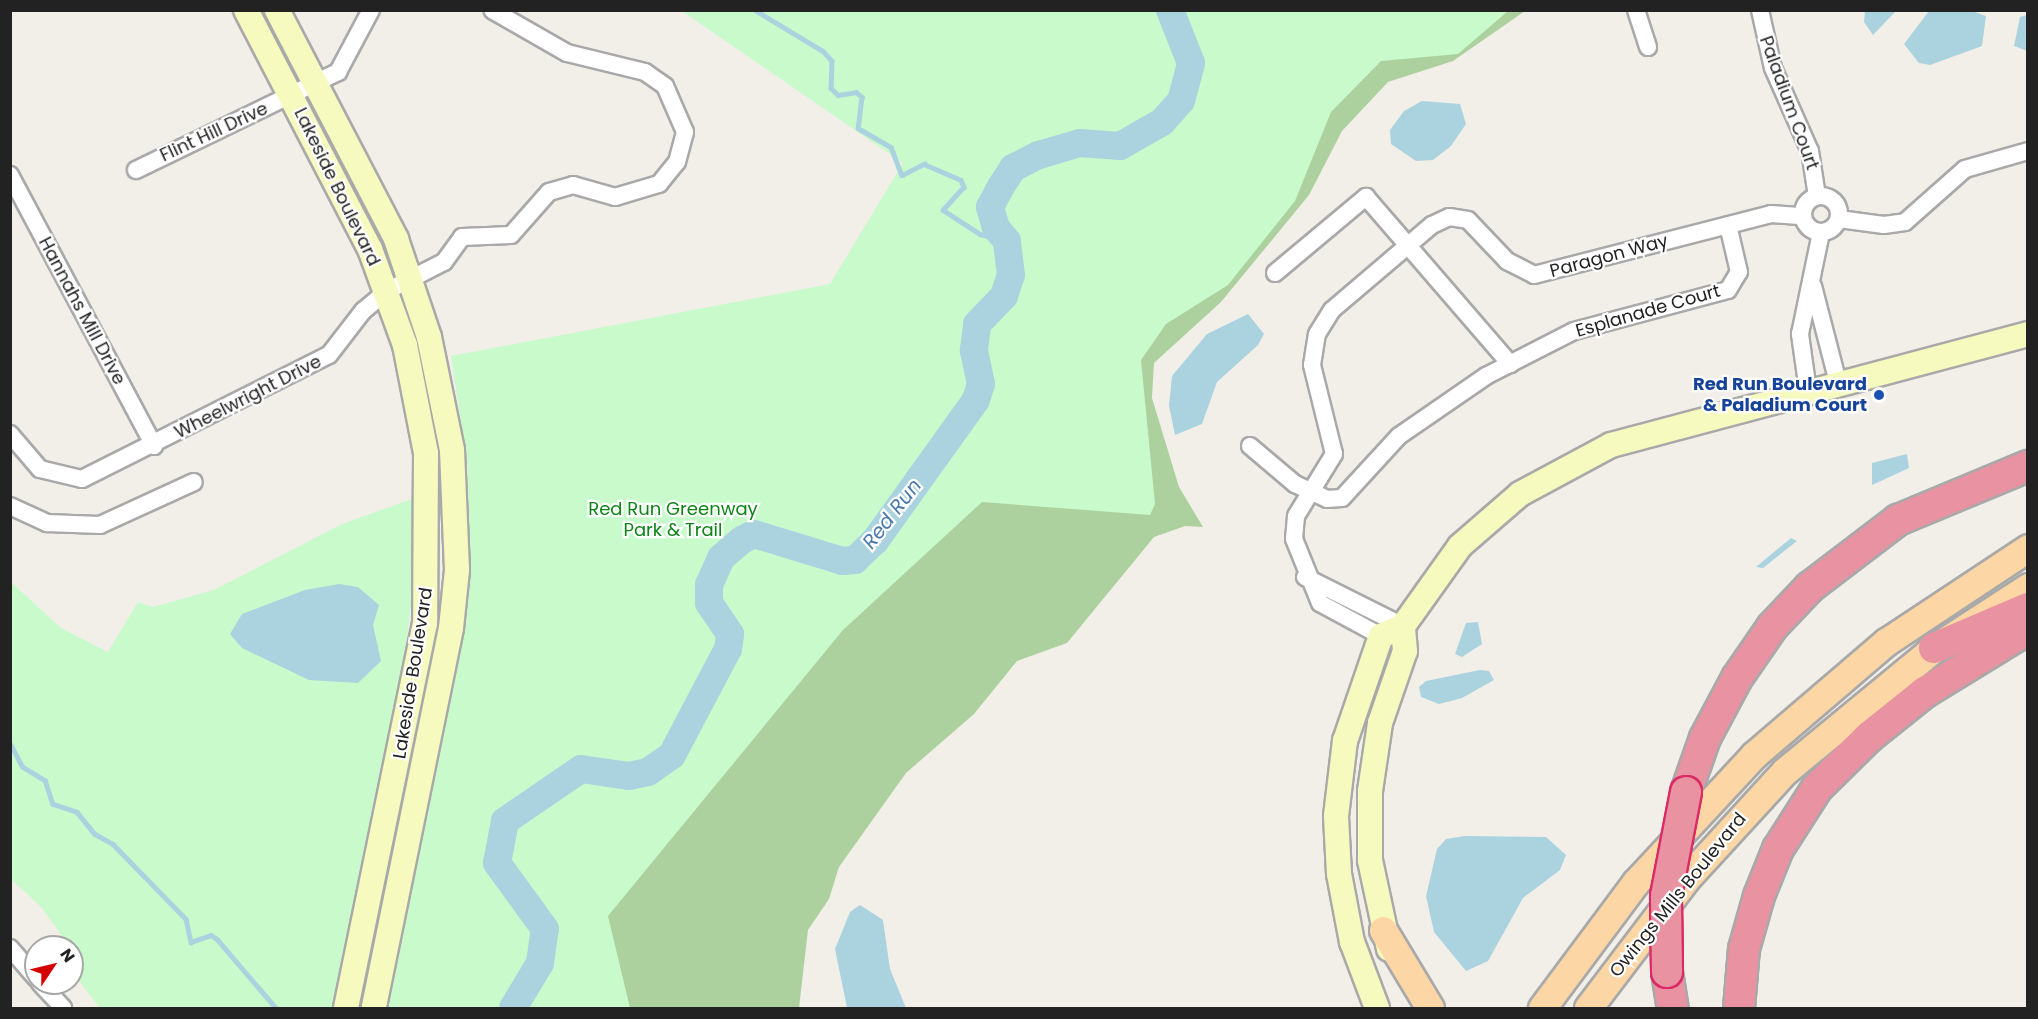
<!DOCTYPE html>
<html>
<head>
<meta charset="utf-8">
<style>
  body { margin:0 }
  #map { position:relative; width:2038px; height:1019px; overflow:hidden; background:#f2efe9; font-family:Poppins,sans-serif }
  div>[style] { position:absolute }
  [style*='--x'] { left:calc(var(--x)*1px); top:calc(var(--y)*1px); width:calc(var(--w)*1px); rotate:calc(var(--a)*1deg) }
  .forest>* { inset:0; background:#add19e }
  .park>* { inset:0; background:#c8facc }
  .water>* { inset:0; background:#aad3df }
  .stream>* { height:4.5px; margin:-2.25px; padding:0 2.25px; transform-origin:2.25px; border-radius:2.25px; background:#aad3df }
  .river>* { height:28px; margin:-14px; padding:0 14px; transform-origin:14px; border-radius:14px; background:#aad3df }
  .roads { filter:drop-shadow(2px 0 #a9a9a9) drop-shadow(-2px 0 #a9a9a9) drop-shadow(0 2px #a9a9a9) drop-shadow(0 -2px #a9a9a9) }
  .street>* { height:16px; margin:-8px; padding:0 8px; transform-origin:8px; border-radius:8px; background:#fff }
  .street>.ring { margin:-8px; padding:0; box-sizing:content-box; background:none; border:16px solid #fff; border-radius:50% }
  .secondary>* { height:24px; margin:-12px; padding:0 12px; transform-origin:12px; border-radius:12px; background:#f7fabf }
  .primary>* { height:27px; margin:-13.5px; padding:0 13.5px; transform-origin:13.5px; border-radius:13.5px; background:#fcd6a4 }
  .highway>* { height:30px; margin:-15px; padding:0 15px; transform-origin:15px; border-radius:15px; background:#e892a2 }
  .bridges { filter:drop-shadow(2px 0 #dc2a67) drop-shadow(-2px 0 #dc2a67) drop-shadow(0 2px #dc2a67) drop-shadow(0 -2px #dc2a67) }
  .highway-bridge>* { height:30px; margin:-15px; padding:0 15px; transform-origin:15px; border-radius:15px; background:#e892a2 }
  .dots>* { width:16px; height:16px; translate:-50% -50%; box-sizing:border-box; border:3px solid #fff; border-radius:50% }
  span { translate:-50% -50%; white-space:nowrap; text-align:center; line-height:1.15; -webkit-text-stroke:4.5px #fff; paint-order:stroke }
  .street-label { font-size:18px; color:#222 }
  .transit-label { font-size:18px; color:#164399; font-weight:700 }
  .right { translate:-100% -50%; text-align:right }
  .park-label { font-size:18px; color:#0c8416 }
  .water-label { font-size:20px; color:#4a7aab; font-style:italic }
  .frame { position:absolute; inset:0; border:12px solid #222; pointer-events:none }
  .north { position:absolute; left:24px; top:935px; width:60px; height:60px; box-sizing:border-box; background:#fff; border:2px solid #a7a7a7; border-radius:50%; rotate:55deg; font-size:16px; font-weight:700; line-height:24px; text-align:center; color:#222 }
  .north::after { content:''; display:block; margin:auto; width:21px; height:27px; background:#d40000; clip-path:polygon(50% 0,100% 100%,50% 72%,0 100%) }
</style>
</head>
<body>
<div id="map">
  <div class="forest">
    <div style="clip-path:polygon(1186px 11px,1525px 11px,1453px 61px,1388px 82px,1342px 131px,1309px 195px,1221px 302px,1154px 363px,1152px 398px,1179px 487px,1203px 527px,1185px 526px,1154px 537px,1067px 643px,1017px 661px,974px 714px,906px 773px,839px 867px,829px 899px,808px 930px,799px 1008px,534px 1008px)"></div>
  </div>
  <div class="park">
    <div style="clip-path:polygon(682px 11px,1508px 11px,1458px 54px,1381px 61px,1331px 112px,1295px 201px,1228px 285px,1166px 324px,1141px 360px,1155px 504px,1150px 515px,982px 502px,843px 630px,608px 916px,630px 1008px,385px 1008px,466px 612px,468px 466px,451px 356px,830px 284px,903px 163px)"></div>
    <div style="clip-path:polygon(415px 498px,416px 562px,405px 656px,332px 1008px,100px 1008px,72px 972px,72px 947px,63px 947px,60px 933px,41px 907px,11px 879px,11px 582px,61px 628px,108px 652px,138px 602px,153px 607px,214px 590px,342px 524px)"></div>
  </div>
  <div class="water">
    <div style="clip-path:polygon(1865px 11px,1865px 10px,1896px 11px,1873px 35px,1864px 22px)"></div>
    <div style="clip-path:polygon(1929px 11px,1972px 11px,1986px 16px,1982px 46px,1930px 65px,1919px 63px,1904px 44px)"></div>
    <div style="clip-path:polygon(2027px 15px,2028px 15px,2027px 51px,2014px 46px,2020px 17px)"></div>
    <div style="clip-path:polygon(1422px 101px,1460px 104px,1466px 124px,1451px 146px,1433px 160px,1416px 161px,1391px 144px,1390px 130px,1404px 111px)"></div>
    <div style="clip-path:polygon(1248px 314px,1264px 334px,1258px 345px,1217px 382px,1202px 424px,1175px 435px,1169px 406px,1172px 376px,1207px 334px)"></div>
    <div style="clip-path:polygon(1907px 454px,1909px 468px,1872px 485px,1872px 463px)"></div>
    <div style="clip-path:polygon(1791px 538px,1797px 541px,1763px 568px,1756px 567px)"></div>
    <div style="clip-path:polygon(339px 584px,358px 587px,379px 605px,373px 625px,381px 661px,358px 683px,309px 680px,242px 648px,230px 634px,242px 614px,305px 590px)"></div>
    <div style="clip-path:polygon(1478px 622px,1482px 644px,1462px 657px,1455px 654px,1466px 623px)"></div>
    <div style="clip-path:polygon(1480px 670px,1489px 671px,1494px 680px,1462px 698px,1439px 704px,1421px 697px,1419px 687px,1426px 681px)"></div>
    <div style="clip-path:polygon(1465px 836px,1546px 837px,1566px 855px,1560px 870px,1523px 898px,1488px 961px,1466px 971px,1434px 932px,1426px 896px,1437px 849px,1446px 839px)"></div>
    <div style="clip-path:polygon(860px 905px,883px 920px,890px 969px,906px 1008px,847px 1008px,835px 949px,850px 912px)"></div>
  </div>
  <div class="stream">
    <div style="--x:755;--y:10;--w:79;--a:31.1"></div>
    <div style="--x:823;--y:51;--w:13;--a:48"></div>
    <div style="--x:832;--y:61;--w:27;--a:92"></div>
    <div style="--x:831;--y:88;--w:10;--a:45"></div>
    <div style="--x:838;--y:95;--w:18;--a:-9"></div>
    <div style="--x:856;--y:92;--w:8;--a:40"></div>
    <div style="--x:862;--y:97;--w:31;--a:97"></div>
    <div style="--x:858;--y:128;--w:38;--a:30"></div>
    <div style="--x:891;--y:147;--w:30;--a:69"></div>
    <div style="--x:902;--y:175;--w:25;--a:-27"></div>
    <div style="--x:924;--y:164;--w:40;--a:23.4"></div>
    <div style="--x:961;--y:180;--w:8;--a:67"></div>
    <div style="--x:964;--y:187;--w:31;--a:132"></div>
    <div style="--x:943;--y:210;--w:44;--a:33"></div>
    <div style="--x:980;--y:234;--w:28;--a:15"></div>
    <div style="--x:10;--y:743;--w:27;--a:62"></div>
    <div style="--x:23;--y:767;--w:26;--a:31"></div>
    <div style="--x:45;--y:780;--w:25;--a:72"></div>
    <div style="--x:53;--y:804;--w:25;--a:18"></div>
    <div style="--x:77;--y:812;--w:28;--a:51"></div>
    <div style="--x:95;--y:834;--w:21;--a:29"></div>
    <div style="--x:113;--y:844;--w:105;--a:45.8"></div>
    <div style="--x:186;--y:919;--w:24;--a:78"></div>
    <div style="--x:191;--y:942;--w:21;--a:-19"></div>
    <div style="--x:211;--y:935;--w:7;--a:34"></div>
    <div style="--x:217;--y:939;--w:91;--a:49.5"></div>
  </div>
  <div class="river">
    <div style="--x:513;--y:1008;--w:52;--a:-59"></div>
    <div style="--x:540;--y:963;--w:34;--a:-82"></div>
    <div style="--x:545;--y:929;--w:82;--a:-126"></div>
    <div style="--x:497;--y:863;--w:43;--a:-79.2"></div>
    <div style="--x:505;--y:821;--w:92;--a:-34.4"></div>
    <div style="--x:581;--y:769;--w:49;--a:8.3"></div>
    <div style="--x:629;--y:776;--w:19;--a:-12"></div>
    <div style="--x:648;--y:772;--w:29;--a:-35"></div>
    <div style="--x:672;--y:755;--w:120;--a:-62.2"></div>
    <div style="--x:728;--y:649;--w:15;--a:-82"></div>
    <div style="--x:730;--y:634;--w:37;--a:-124"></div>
    <div style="--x:709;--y:603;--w:18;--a:-90"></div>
    <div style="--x:709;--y:585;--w:30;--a:-66"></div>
    <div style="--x:721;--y:558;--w:28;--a:-41"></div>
    <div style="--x:742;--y:540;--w:13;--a:-27"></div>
    <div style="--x:754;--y:534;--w:93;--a:16.9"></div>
    <div style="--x:843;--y:561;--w:12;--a:-5"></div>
    <div style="--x:855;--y:560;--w:28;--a:-44"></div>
    <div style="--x:875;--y:541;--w:173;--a:-54.4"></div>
    <div style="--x:976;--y:400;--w:17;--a:-73"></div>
    <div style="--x:981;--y:384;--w:35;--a:-102"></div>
    <div style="--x:974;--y:350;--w:26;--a:-83"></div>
    <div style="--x:977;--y:324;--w:39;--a:-46"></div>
    <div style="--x:1004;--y:296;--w:22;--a:-72"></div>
    <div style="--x:1011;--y:275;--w:34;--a:-97"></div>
    <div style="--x:1007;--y:241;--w:17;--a:-130"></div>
    <div style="--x:996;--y:228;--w:22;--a:-106"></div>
    <div style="--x:990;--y:207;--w:21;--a:-62"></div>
    <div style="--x:1000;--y:188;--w:24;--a:-57"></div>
    <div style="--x:1013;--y:168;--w:29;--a:-27"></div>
    <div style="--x:1039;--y:155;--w:43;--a:-16.3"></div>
    <div style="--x:1080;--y:143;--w:40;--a:4.3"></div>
    <div style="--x:1120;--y:146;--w:48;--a:-29.7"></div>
    <div style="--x:1162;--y:122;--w:28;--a:-48"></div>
    <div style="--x:1181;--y:101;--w:39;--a:-75"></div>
    <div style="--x:1191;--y:63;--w:57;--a:-111.6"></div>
  </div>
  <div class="roads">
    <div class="street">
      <div style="--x:1636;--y:10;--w:39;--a:72"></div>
      <div style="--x:1760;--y:10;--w:59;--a:77.4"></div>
      <div style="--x:1773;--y:68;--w:91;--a:66"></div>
      <div style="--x:1810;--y:151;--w:46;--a:81.2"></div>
      <div style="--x:136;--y:170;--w:225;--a:-25.9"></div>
      <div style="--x:338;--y:72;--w:70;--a:-62"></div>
      <div style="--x:10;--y:175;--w:307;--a:62"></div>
      <div class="ring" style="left:1803px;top:196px;width:20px;height:20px"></div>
      <div style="--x:1839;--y:219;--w:45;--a:7.6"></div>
      <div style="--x:1884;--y:225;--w:21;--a:-8"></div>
      <div style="--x:1905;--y:222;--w:80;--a:-41.5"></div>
      <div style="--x:1965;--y:169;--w:66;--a:-15.9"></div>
      <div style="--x:1275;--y:273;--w:119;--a:-39.9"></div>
      <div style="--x:1366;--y:197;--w:221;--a:49.2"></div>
      <div style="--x:1813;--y:286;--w:100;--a:75.5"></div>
      <div style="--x:1808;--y:391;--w:58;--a:-98"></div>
      <div style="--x:1800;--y:334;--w:103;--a:-78.3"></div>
      <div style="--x:10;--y:434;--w:46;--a:49.4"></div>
      <div style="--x:40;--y:469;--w:43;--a:13.4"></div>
      <div style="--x:82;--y:479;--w:276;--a:-26.7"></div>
      <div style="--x:329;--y:355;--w:56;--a:-52.3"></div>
      <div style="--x:363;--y:311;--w:31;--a:-40"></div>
      <div style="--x:387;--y:291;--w:64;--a:-27"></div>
      <div style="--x:444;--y:262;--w:31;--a:-54"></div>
      <div style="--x:462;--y:237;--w:49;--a:-2.3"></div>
      <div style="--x:511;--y:235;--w:57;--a:-48.5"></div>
      <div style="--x:549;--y:192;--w:25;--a:-16"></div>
      <div style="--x:573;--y:185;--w:44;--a:15.9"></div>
      <div style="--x:615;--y:197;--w:46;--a:-16.5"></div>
      <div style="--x:659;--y:184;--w:28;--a:-51"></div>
      <div style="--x:677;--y:162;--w:31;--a:-75"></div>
      <div style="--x:685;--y:132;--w:50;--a:-113.5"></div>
      <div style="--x:665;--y:86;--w:24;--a:-145"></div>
      <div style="--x:645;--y:72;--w:80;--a:-166.3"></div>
      <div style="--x:567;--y:53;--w:86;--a:-150.2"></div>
      <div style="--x:1250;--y:446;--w:59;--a:40.2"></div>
      <div style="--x:1295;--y:484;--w:35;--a:25"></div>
      <div style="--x:1327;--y:499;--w:15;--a:-4"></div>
      <div style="--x:1342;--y:498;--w:84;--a:-47.4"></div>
      <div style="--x:1399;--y:436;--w:106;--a:-34.6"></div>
      <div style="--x:1486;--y:376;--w:99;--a:-27.1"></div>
      <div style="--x:1574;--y:331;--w:159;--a:-14.9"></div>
      <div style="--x:1728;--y:290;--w:21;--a:-59"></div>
      <div style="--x:1739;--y:272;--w:48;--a:-103.2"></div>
      <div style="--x:10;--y:506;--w:41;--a:24.7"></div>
      <div style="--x:47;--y:523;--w:53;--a:2.2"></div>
      <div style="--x:100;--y:525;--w:103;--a:-24.6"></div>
      <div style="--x:1305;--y:577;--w:110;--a:26.6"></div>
      <div style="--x:1381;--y:636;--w:69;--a:-151.6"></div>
      <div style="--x:1320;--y:603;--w:69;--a:-112.1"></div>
      <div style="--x:1294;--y:539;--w:23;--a:-85"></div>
      <div style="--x:1296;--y:516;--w:73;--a:-58.5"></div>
      <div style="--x:1334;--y:454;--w:92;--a:-103.9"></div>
      <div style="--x:1312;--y:365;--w:31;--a:-81"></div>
      <div style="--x:1317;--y:334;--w:28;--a:-58"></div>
      <div style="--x:1332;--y:310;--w:131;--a:-40.4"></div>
      <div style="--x:1432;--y:225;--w:19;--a:-25"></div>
      <div style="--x:1449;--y:217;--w:19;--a:9"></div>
      <div style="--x:1468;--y:220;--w:57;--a:46.4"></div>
      <div style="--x:1507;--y:261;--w:30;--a:27"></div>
      <div style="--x:1534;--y:275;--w:245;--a:-14.4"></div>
      <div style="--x:1771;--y:214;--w:32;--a:4"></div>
      <div style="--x:10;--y:948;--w:40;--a:49"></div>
      <div style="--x:40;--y:983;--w:34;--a:47"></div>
    </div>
    <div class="secondary">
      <div style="--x:246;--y:10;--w:269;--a:62.6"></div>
      <div style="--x:370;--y:249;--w:102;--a:70"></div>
      <div style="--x:405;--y:345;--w:110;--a:79"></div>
      <div style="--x:426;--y:453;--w:170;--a:90.3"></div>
      <div style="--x:425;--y:623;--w:393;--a:101.6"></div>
      <div style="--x:277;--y:10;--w:258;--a:62.5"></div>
      <div style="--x:396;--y:239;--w:103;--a:71.4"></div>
      <div style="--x:429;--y:337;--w:115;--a:78.5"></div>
      <div style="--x:452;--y:450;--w:120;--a:87.6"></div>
      <div style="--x:457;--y:570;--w:58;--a:95.9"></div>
      <div style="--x:451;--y:628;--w:388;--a:101.5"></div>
      <div style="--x:1389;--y:949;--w:91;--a:-102.1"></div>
      <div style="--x:1370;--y:860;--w:69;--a:-90"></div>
      <div style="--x:1370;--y:791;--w:69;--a:-81.6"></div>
      <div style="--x:1380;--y:723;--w:76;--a:-70.9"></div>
      <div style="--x:1405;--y:651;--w:25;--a:-95"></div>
      <div style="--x:1377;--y:1008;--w:71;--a:-110.7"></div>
      <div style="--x:1352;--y:942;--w:69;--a:-100.8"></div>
      <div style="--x:1339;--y:874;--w:58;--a:-93"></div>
      <div style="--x:1336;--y:816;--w:76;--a:-83.2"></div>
      <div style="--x:1345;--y:741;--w:111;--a:-71.1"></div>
      <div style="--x:1381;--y:636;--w:24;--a:-24"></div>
      <div style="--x:1403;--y:626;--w:98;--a:-54.5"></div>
      <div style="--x:1460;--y:546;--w:79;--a:-40.9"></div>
      <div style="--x:1520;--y:494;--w:103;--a:-28.3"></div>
      <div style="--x:1611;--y:445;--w:432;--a:-14.9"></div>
    </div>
    <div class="primary">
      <div style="--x:1383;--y:930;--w:91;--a:58.9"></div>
      <div style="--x:1542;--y:1008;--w:157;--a:-53.3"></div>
      <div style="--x:1636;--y:882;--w:173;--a:-47.1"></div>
      <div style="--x:1754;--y:755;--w:174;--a:-40.6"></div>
      <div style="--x:1886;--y:642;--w:170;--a:-33.5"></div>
      <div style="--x:1588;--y:1008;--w:161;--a:-52.8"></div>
      <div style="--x:1685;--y:880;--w:148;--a:-47.5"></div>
      <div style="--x:1785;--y:771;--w:193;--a:-39.5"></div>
      <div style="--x:1934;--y:648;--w:112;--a:-33"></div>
    </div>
    <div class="highway">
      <div style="--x:1934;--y:648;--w:102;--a:-23.1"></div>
      <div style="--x:1686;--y:792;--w:57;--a:-70.6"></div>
      <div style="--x:1705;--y:738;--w:68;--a:-61.9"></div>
      <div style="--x:1737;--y:678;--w:62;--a:-55.5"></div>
      <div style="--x:1772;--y:627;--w:55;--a:-46.5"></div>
      <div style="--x:1810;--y:587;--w:111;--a:-37.3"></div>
      <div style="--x:1898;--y:520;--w:141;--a:-22.6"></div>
      <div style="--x:1667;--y:972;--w:36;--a:81"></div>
      <div style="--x:1739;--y:1008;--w:59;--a:-85.2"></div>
      <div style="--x:1744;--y:949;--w:55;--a:-74.2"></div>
      <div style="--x:1759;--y:896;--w:51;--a:-68"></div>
      <div style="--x:1778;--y:849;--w:72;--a:-57.4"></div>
      <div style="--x:1817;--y:788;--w:74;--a:-44.5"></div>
      <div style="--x:1870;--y:736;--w:70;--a:-38.7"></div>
      <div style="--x:1925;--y:692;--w:121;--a:-31.5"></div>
    </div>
  </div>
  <div class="bridges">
    <div class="highway-bridge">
      <div style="--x:1667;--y:972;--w:76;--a:-90.8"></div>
      <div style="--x:1666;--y:896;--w:106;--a:-79.1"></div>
    </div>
  </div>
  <div class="dots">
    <div style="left:1879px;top:395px;background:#1a4fb4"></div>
  </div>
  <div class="street-label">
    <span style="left:1789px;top:103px;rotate:70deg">Paladium Court</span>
    <span style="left:214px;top:132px;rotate:-25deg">Flint Hill Drive</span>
    <span style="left:337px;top:187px;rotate:64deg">Lakeside Boulevard</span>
    <span style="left:1609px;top:256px;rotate:-15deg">Paragon Way</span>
    <span style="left:82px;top:311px;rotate:62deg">Hannahs Mill Drive</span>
    <span style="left:1648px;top:311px;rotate:-16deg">Esplanade Court</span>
    <span style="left:248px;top:397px;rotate:-27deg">Wheelwright Drive</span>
    <span style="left:413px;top:673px;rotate:-81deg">Lakeside Boulevard</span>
    <span style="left:1678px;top:895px;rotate:-51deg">Owings Mills Boulevard</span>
  </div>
  <div class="transit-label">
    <span class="right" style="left:1867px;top:395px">Red Run Boulevard<br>&amp; Paladium Court</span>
  </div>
  <div class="park-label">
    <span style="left:673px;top:520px">Red Run Greenway<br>Park &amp; Trail</span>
  </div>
  <div class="water-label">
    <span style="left:892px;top:514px;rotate:-52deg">Red Run</span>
  </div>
  <div class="frame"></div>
  <div class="north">N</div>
</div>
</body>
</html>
